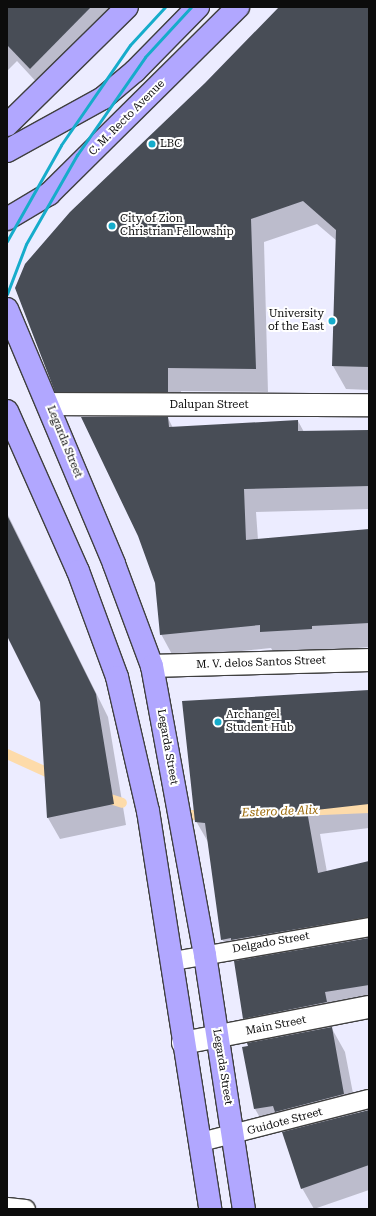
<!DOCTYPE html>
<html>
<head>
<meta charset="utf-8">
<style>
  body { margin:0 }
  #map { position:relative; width:376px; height:1216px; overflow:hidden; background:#ececff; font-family:"Roboto Serif",serif }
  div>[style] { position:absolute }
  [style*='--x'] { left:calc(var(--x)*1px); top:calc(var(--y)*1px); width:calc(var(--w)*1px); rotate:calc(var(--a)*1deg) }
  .shadow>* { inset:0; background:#0003 }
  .stream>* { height:10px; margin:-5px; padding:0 5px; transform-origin:5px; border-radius:5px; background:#fddbaa }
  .building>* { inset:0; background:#484d56 }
  .roads { filter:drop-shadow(1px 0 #3f3f3f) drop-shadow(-1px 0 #3f3f3f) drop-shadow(0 1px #3f3f3f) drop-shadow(0 -1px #3f3f3f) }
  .lane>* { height:18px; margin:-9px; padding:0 9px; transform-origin:9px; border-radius:9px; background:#fff }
  .street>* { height:22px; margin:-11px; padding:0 11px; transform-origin:11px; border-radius:11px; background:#fff }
  .secondary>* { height:22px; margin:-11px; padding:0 11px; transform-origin:11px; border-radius:11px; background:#b1a7ff }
  .rail>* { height:3px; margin:-1.5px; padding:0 1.5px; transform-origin:1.5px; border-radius:1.5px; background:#16accb }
  .dots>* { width:11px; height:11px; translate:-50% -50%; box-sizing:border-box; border:2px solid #fff; border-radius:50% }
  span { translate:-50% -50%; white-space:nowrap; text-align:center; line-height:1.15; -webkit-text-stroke:4px #fff; paint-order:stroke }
  .street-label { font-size:11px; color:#0c0c0c }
  .poi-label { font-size:11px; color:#0c0c0c }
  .left { translate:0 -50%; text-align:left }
  .right { translate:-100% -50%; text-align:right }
  .water-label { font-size:12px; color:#9c6a0a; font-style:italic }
  .frame { position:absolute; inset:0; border:8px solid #0c0c0c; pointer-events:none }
</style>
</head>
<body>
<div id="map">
  <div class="shadow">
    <div style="clip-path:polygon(7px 7px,119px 7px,41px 87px,17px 61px,7px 71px)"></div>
    <div style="clip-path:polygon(281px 7px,369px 7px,369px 390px,346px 389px,333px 366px,337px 241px,317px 224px,264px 242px,268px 392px,181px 391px,181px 415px,70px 414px,56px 391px,206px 84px)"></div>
    <div style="clip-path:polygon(168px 418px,173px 428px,298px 421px,304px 432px,369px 431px,369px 509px,256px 512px,258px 540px,369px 530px,369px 647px,275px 655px,271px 648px,174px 658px,161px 634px)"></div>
    <div style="clip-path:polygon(7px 513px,108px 717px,126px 825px,60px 839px,48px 818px,41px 702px,7px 633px)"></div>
    <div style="clip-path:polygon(369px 691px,369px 828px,320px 834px,327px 872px,369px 862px,369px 1010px,338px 1015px,340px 1025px,331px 1027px,345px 1052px,357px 1114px,369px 1111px,369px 1190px,314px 1209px,302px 1188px,286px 1129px,269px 1133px,255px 1109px,243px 1048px,258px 1042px,244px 1018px,236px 963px,222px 939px,208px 842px,196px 821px)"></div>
  </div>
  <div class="stream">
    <div style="--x:7;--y:754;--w:53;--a:24.6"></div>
    <div style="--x:101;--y:796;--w:22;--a:18"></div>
    <div style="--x:299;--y:811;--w:70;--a:-2.5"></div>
    <div style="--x:191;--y:815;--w:16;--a:0"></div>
  </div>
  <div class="building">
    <div style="clip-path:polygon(7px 7px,91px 7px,30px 69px,7px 45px)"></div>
    <div style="clip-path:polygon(279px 7px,369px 7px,369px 367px,332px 366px,336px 230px,303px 201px,251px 219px,256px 369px,168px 368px,168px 392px,55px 392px,15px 288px,25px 264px,70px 212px,205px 83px)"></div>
    <div style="clip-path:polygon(81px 417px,168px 417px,169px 427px,298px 420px,298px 431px,369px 430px,369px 486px,244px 489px,246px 540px,369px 529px,369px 623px,312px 626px,312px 629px,260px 632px,260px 625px,160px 635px,155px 583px,138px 536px)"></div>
    <div style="clip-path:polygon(7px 515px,96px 694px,114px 804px,47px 818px,40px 702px,7px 636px)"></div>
    <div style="clip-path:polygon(369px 690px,369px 804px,307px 811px,318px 873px,369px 861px,369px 917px,231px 940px,231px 938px,221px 940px,205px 823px,195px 822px,182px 701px)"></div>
    <div style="clip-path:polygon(369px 938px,369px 985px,325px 992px,327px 1002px,243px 1019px,234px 961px)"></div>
    <div style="clip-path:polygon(332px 1027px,344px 1094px,275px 1112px,273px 1106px,254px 1109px,242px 1047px,248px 1046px,247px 1043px)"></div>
    <div style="clip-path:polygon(369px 1110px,369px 1165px,301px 1189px,282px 1132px)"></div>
  </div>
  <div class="roads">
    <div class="lane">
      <div style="--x:173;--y:961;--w:199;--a:-9.8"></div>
      <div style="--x:201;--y:1142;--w:173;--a:-14.4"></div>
      <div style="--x:7;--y:1207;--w:19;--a:6"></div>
    </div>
    <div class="street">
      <div style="--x:48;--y:404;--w:321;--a:0.2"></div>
      <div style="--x:152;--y:666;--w:217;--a:-1.6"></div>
      <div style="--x:183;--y:1043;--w:189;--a:-11"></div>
    </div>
    <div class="secondary">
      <div style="--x:7;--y:125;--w:168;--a:-44.5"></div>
      <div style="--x:7;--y:151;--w:110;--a:-28.9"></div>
      <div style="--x:103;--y:98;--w:42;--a:-40.2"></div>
      <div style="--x:135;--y:71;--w:90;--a:-45.5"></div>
      <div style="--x:7;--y:219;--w:49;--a:-30.8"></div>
      <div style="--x:49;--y:194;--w:266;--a:-44.7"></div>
      <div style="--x:7;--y:309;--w:277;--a:67.2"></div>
      <div style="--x:114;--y:564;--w:109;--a:69.6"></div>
      <div style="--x:152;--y:666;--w:294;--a:79.6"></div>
      <div style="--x:205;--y:955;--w:257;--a:81.3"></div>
      <div style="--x:7;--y:411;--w:175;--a:66.1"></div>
      <div style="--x:78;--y:571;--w:113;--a:69.8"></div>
      <div style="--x:117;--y:677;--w:138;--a:77"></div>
      <div style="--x:148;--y:811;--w:403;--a:81.1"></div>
    </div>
  </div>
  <div class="rail">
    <div style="--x:7;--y:241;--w:110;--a:-60.6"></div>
    <div style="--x:61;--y:145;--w:121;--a:-55.4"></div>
    <div style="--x:130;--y:45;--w:52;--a:-47.4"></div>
    <div style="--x:7;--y:294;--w:53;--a:-69.2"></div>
    <div style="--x:26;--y:244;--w:103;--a:-60.2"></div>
    <div style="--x:77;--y:155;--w:119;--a:-55.2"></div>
    <div style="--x:145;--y:57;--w:68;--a:-47.4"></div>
  </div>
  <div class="dots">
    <div style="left:152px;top:144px;background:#16accb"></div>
    <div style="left:112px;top:226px;background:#16accb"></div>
    <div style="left:332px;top:321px;background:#16accb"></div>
    <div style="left:218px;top:722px;background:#16accb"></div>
  </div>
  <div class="street-label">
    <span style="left:127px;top:118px;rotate:-45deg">C. M. Recto Avenue</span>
    <span style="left:209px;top:405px">Dalupan Street</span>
    <span style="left:64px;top:442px;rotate:68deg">Legarda Street</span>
    <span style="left:261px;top:663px;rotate:-2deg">M. V. delos Santos Street</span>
    <span style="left:167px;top:747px;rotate:80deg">Legarda Street</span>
    <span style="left:271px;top:943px;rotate:-10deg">Delgado Street</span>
    <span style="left:276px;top:1026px;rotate:-11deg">Main Street</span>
    <span style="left:222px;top:1067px;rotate:81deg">Legarda Street</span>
    <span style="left:285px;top:1122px;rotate:-15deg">Guidote Street</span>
  </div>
  <div class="poi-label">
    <span class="left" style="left:160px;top:144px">LBC</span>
    <span class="left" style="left:120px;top:226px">City of Zion<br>Christrian Fellowship</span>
    <span class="right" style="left:324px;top:321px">University<br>of the East</span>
    <span class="left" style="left:226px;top:722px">Archangel<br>Student Hub</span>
  </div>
  <div class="water-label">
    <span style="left:280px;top:812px;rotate:-2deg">Estero de Alix</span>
  </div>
  <div class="frame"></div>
</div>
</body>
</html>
